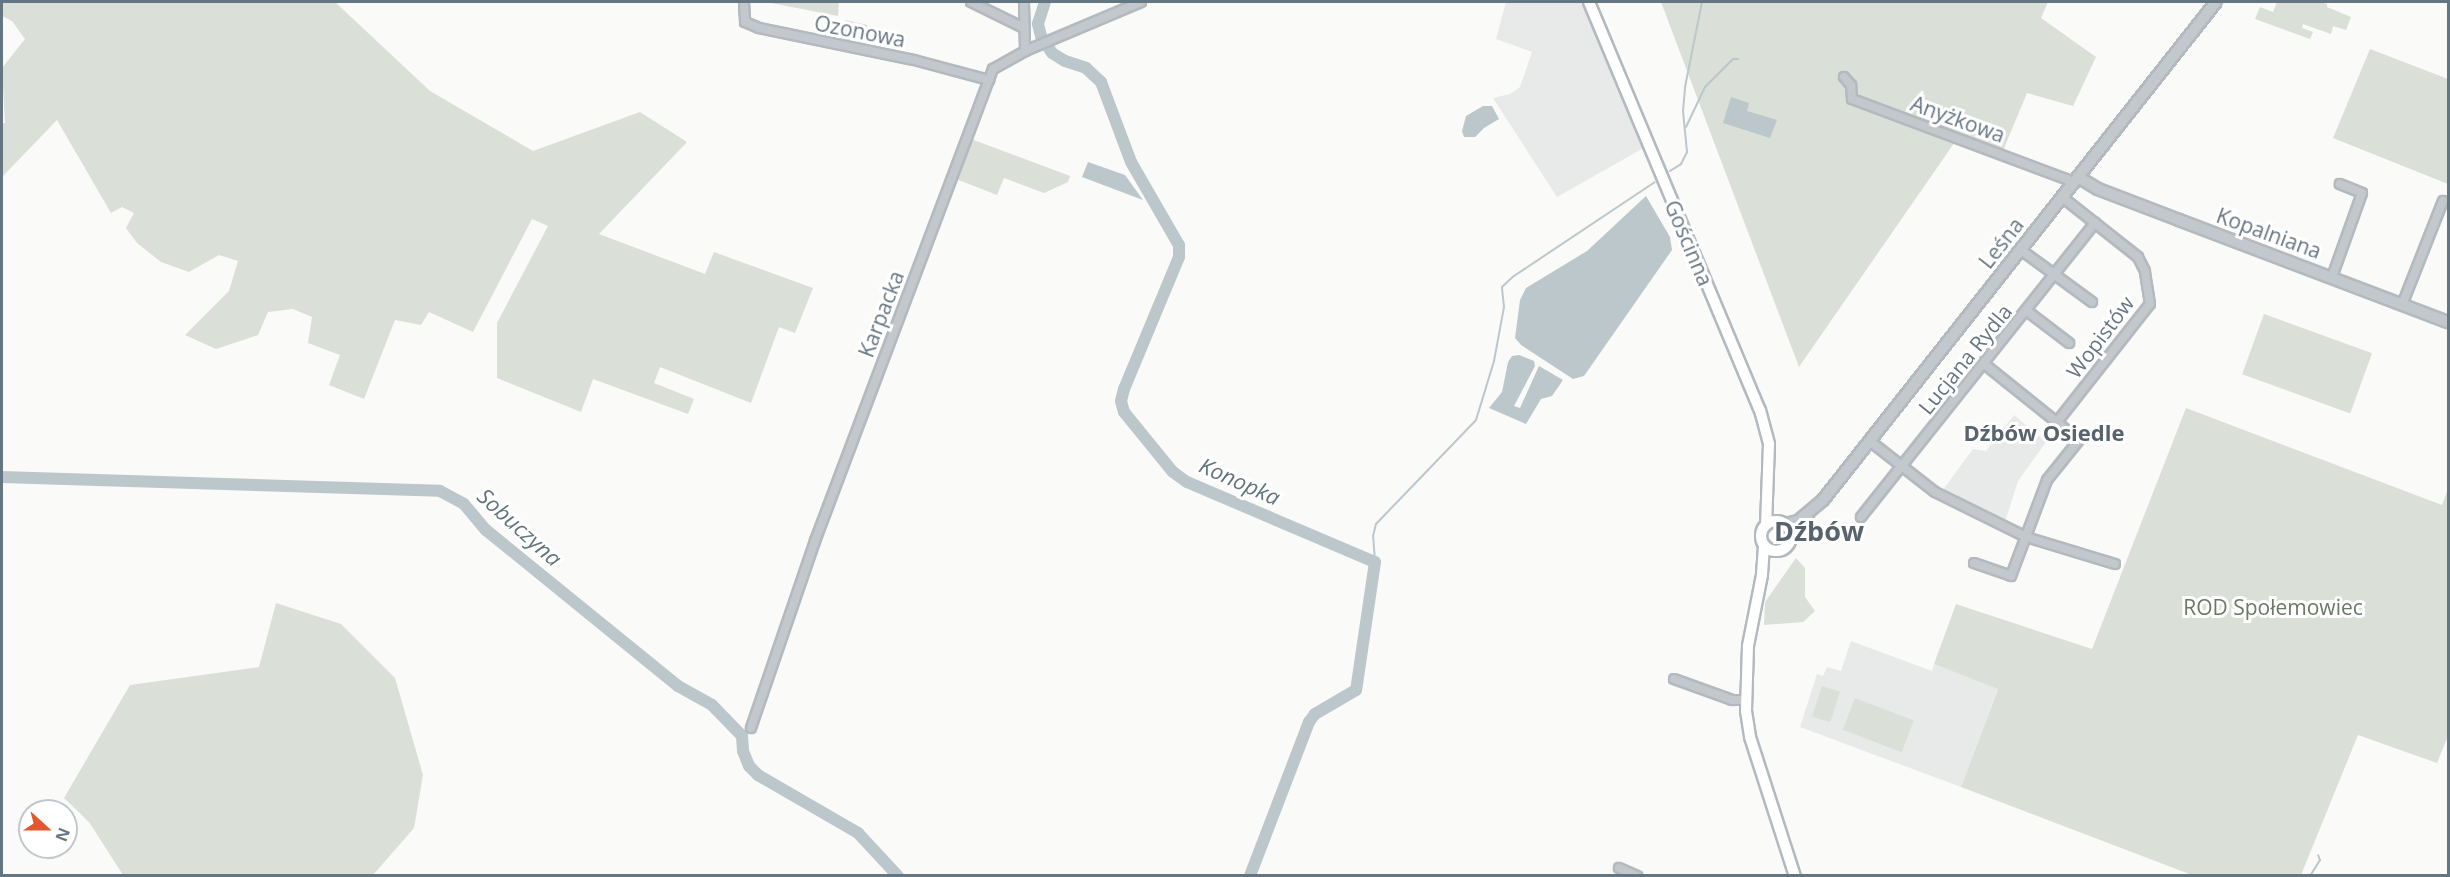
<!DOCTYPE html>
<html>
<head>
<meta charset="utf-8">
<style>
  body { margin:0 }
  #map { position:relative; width:2450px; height:877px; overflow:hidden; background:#fafaf8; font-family:"Open Sans",sans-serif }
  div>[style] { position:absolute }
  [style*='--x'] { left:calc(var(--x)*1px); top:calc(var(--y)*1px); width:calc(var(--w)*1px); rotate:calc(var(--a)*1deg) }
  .built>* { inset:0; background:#e8e9e9 }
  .green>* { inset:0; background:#dadfd7; transform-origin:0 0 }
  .water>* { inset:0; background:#bbc7cb }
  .stream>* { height:2px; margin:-1px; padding:0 1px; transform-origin:1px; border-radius:1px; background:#bbc7cb }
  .river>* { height:12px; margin:-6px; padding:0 6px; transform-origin:6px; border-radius:6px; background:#bbc7cb }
  .roads { filter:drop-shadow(2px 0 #b3babf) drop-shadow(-2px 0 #b3babf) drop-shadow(0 2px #b3babf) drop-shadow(0 -2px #b3babf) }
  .minor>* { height:8px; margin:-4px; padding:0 4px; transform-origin:4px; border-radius:4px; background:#c3c8cc }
  .tertiary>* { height:10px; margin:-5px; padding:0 5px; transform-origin:5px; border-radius:5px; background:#c3c8cc }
  .secondary>* { height:10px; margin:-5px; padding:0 5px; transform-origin:5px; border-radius:5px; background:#fff }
  .secondary>.ring { margin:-5px; padding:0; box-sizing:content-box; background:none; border:10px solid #fff; border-radius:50% }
  span { translate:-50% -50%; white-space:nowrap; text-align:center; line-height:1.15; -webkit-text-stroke:6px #fff; paint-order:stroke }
  .street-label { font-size:21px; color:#657683 }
  .park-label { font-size:21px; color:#687a64 }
  .neighbourhood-label { font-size:22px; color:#57646e; font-weight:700 }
  .water-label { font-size:22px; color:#60757c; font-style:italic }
  .district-label { font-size:27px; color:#57646e; font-weight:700 }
  .frame { position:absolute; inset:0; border:3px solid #657683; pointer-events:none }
  .north { position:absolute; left:18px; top:799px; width:60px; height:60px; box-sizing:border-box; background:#fff; border:2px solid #c1c8cd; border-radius:50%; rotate:111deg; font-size:16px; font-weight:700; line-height:24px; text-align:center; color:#657683 }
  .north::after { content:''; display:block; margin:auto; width:21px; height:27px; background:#e4572e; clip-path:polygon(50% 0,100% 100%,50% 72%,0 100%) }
</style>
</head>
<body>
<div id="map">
  <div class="built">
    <div style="clip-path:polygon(1506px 2px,1589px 2px,1649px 145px,1557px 197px,1493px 98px,1510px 94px,1520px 87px,1532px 52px,1496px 39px)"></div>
    <div style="clip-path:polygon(2014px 415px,2046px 442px,2018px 481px,2005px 522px,1942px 491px,1973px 449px,1986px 451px)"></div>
    <div style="clip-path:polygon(1851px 641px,1932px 671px,1934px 664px,1998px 688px,1961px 787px,1800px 727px,1817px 674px,1823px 676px,1827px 667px,1841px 671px)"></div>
  </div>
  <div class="green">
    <div style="clip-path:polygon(2px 2px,335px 2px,430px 91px,533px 151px,640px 112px,687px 142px,599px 234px,705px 274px,714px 252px,813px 288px,795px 333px,779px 327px,751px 403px,660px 367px,654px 383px,694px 399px,688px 414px,593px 379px,581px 412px,497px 378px,497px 323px,548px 226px,532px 219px,473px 332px,429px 312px,421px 325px,395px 320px,364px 399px,329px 385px,340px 355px,308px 343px,312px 317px,293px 309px,268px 312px,258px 335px,216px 349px,185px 335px,229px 291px,238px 261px,219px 255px,189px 272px,161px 262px,137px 243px,126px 228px,134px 213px,122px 207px,111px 213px,57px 120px,2px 177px,2px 123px,5px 123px,2px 68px,25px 39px,12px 21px,2px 16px)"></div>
    <div style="clip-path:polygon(766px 2px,839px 2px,838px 16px)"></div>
    <div style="clip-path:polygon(1661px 2px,2048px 2px,2041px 18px,2096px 57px,2073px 106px,2027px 93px,2002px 153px,1959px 136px,1799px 367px)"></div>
    <div style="clip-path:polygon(2277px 2px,2320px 2px,2327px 4px,2327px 7px,2351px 17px,2346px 30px,2333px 26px,2331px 34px,2303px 24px,2302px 28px,2313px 32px,2310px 39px,2255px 19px,2260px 7px,2273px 12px)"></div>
    <div style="left:846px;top:20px;width:22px;height:24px;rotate:13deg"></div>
    <div style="clip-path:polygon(2370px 49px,2448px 79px,2448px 184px,2333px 138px)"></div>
    <div style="clip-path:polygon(971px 139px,1070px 176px,1068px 182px,1044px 193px,1004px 178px,997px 195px,956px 179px)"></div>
    <div style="left:2264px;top:314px;width:115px;height:64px;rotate:20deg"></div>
    <div style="clip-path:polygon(2186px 408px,2442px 505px,2448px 489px,2448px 736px,2437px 763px,2358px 735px,2301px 875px,2192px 875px,1961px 787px,1998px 689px,1934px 664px,1956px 604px,2092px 649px)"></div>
    <div style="clip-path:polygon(1796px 558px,1805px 568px,1805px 597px,1815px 611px,1803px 622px,1764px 625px,1765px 602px)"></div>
    <div style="clip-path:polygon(276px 603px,341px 624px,395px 678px,423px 775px,414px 828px,373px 875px,123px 875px,89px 822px,64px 798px,130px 685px,259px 667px)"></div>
    <div style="left:1822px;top:686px;width:19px;height:32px;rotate:18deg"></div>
    <div style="left:1855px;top:698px;width:63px;height:34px;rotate:21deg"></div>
  </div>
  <div class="water">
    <div style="clip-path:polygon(1731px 97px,1749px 103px,1747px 111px,1777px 120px,1770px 138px,1723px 123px)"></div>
    <div style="clip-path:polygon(1483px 106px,1492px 106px,1499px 119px,1484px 128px,1475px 137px,1464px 137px,1462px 131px,1466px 116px)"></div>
    <div style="clip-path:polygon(1088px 162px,1125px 175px,1143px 200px,1082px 177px)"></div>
    <div style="clip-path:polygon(1646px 196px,1670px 237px,1672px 250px,1584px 376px,1573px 379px,1521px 345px,1515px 338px,1520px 300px,1526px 288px,1587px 251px)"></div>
    <div style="clip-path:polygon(1519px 355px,1534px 361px,1535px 366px,1514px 406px,1520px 408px,1539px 366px,1563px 380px,1552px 396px,1541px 399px,1526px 424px,1489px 408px,1502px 392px,1508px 362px,1512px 356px)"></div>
  </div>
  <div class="stream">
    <div style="--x:1686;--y:127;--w:44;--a:-64.6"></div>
    <div style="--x:1705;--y:87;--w:40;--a:-45"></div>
    <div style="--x:1733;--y:59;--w:5;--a:0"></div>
    <div style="--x:1670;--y:171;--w:13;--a:-32"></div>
    <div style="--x:1681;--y:164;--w:13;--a:-63"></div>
    <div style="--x:1687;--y:152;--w:41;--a:-95.6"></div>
    <div style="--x:1683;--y:111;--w:24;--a:-85"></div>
    <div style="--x:1685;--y:87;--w:87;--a:-78.7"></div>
    <div style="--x:1375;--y:562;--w:26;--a:-94"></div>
    <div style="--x:1373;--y:536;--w:12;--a:-76"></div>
    <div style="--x:1376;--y:524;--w:144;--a:-46.1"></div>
    <div style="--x:1476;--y:420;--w:62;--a:-73"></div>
    <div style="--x:1494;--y:361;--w:55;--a:-79.5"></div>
    <div style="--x:1504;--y:307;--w:20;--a:-96"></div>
    <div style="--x:1502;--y:287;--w:16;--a:-43"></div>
    <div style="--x:1514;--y:276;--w:169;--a:-33.7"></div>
    <div style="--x:2310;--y:876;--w:19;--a:-58"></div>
    <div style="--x:2320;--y:860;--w:5;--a:-112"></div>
  </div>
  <div class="river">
    <div style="--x:1045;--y:2;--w:23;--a:108"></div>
    <div style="--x:1038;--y:24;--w:12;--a:76"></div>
    <div style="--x:1041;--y:36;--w:20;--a:57"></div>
    <div style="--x:1052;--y:53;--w:15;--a:32"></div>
    <div style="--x:1065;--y:61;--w:22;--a:18"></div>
    <div style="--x:1086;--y:68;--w:21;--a:43"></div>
    <div style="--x:1101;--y:82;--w:85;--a:69.4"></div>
    <div style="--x:1131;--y:162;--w:96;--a:60"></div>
    <div style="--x:1179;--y:245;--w:12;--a:90"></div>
    <div style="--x:1179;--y:257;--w:143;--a:112.6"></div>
    <div style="--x:1124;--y:389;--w:12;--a:104"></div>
    <div style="--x:1121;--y:401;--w:11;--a:75"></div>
    <div style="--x:1124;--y:412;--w:77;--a:50.8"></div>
    <div style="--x:1173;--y:472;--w:17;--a:36"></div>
    <div style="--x:1187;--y:482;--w:204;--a:23.1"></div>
    <div style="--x:1375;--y:562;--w:129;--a:98.4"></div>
    <div style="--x:1356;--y:690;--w:48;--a:149.7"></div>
    <div style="--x:1315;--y:714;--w:10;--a:127"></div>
    <div style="--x:1309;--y:722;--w:165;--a:111"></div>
    <div style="--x:2;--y:477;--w:438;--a:1.8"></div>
    <div style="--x:440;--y:491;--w:27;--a:28"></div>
    <div style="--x:464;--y:504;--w:34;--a:50"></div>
    <div style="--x:486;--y:530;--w:247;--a:39.1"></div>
    <div style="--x:678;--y:686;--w:39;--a:29"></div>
    <div style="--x:712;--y:705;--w:43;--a:45.9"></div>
    <div style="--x:742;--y:736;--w:15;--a:86"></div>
    <div style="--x:743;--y:751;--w:16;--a:68"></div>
    <div style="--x:749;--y:766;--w:13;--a:45"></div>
    <div style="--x:758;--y:775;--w:116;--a:30.1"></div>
    <div style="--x:858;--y:833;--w:59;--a:47.1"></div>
  </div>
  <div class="roads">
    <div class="minor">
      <div style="--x:744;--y:2;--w:20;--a:87"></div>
      <div style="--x:745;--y:22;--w:15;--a:23"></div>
      <div style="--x:759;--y:28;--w:158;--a:11.7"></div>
      <div style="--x:914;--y:60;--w:78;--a:14.9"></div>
      <div style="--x:971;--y:2;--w:57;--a:26.1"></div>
      <div style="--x:1024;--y:2;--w:49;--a:88.8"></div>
      <div style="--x:1844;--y:77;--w:11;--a:49"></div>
      <div style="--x:1851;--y:85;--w:14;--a:86"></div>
      <div style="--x:1852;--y:99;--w:237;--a:20.5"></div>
      <div style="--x:2021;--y:250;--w:88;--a:36.2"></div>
      <div style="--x:2332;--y:277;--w:89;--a:-70.3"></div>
      <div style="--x:2362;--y:193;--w:24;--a:-158"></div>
      <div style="--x:2402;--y:305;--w:112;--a:-68.5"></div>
      <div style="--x:2027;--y:311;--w:53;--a:37.3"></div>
      <div style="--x:2057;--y:422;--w:150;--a:-51.8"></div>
      <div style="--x:2150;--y:304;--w:33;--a:-99"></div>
      <div style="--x:2145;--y:271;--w:16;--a:-117"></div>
      <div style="--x:2138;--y:257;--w:97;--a:-141.7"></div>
      <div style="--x:1871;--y:442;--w:81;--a:38"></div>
      <div style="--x:1935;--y:492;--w:102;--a:26.3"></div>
      <div style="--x:2026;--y:537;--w:93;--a:16.9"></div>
      <div style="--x:1861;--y:517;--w:376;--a:-51.5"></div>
      <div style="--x:1974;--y:563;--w:39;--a:19"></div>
      <div style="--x:2011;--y:576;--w:103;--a:-69.4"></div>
      <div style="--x:2047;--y:480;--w:51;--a:-51.3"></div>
      <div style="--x:2079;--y:440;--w:122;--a:-141.3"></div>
      <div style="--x:1674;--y:679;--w:62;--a:19.9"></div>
      <div style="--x:1732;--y:700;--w:14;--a:0"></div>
      <div style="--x:751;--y:728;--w:198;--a:-71.1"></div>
      <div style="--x:815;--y:541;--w:504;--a:-69.34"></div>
      <div style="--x:993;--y:69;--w:37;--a:-29"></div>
      <div style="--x:1025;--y:51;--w:126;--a:-22.9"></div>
      <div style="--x:1619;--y:868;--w:20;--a:24"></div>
    </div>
    <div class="tertiary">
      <div style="--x:2078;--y:177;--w:23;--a:31"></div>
      <div style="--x:2098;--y:189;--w:87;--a:20.9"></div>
      <div style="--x:2179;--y:220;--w:288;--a:20.8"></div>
      <div style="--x:1785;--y:524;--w:13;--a:-13"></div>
      <div style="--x:1798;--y:521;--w:33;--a:-40"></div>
      <div style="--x:1823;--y:500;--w:634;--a:-51.72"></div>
      <div style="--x:1792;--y:535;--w:22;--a:-43"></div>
    </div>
    <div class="secondary">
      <div style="--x:1589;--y:2;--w:442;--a:67.3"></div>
      <div style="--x:1760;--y:410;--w:35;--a:75"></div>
      <div style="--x:1769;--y:444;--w:80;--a:92.1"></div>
      <div class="ring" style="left:1761px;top:521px;width:20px;height:20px"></div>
      <div style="--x:1764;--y:546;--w:29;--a:94"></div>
      <div style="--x:1762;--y:575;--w:72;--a:101.2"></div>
      <div style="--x:1748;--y:646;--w:65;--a:91.8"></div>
      <div style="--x:1746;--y:711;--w:26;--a:81"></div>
      <div style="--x:1750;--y:737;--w:146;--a:72.1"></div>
    </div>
  </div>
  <div class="street-label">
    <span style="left:860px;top:31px;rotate:11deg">Ozonowa</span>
    <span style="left:1958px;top:119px;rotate:20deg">Anyżkowa</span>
    <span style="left:2269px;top:233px;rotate:20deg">Kopalniana</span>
    <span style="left:1689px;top:243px;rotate:67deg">Gościnna</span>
    <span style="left:2001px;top:243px;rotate:-52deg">Leśna</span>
    <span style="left:881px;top:314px;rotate:-69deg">Karpacka</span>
    <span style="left:2100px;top:337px;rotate:-53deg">Wopistów</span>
    <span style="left:1965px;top:359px;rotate:-51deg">Lucjana Rydla</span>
  </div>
  <div class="park-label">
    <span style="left:2273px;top:607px">ROD Społemowiec</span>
  </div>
  <div class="neighbourhood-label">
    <span style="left:2044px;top:433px">Dźbów Osiedle</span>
  </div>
  <div class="water-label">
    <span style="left:1240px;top:481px;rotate:24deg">Konopka</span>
    <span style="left:520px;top:527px;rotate:42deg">Sobuczyna</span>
  </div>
  <div class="district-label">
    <span style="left:1819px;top:531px">Dźbów</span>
  </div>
  <div class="frame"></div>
  <div class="north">N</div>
</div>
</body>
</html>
